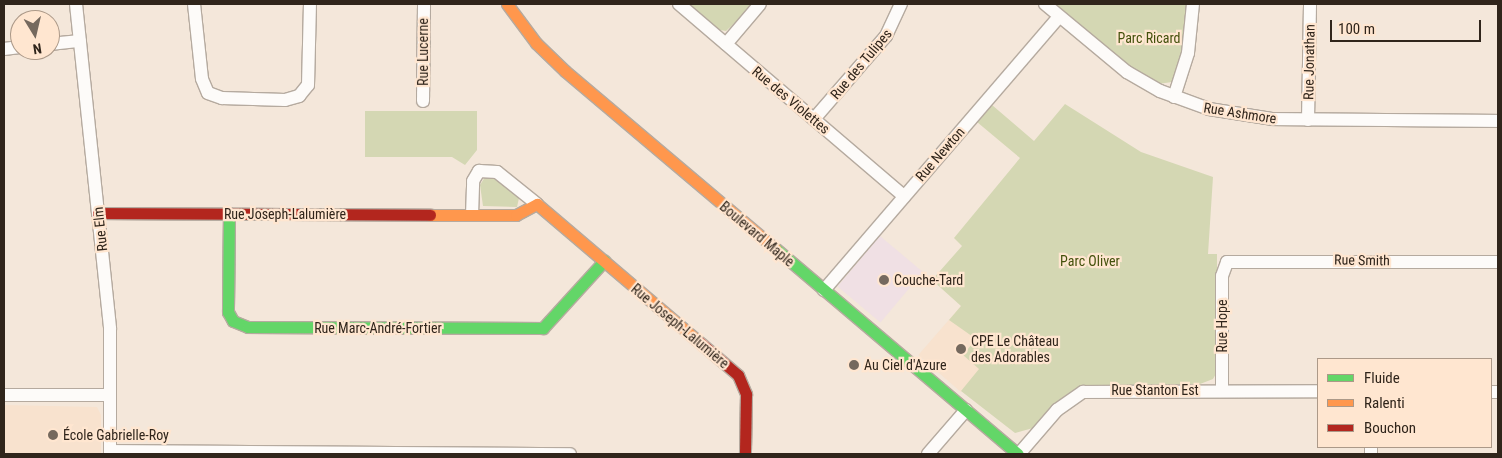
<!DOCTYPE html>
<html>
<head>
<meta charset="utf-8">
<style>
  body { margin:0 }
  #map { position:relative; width:1502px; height:458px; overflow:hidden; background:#f4e7da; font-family:"Roboto Condensed",sans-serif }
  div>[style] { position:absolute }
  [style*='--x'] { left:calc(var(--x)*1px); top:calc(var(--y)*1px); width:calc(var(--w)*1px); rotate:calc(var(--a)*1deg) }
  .commercial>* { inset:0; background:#f0e0e4; transform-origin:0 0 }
  .built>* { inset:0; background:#f8e2ce; transform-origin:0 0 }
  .green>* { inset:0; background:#d4d7b3 }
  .roads { filter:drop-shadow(1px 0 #b5aa9f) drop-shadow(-1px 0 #b5aa9f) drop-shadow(0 1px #b5aa9f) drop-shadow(0 -1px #b5aa9f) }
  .street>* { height:12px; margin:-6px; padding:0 6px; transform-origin:6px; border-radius:6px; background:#fdfbf9 }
  .fast>* { height:11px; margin:-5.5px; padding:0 5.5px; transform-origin:5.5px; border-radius:5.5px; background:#63d668 }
  .slow>* { height:11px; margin:-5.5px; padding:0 5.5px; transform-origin:5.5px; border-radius:5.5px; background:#ff974d }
  .jam>* { height:11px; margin:-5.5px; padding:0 5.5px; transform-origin:5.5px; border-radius:5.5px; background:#b3261e }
  .dots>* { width:14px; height:14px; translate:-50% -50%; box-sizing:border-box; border:2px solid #ffe6d0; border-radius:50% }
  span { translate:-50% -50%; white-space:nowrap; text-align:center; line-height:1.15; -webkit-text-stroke:4.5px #ffe6d0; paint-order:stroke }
  .park-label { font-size:14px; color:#44510c }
  .street-label { font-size:14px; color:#30251b }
  .poi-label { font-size:14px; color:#30251b }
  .left { translate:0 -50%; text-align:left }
  .frame { position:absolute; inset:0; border:5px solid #30251b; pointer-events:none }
  .legend { position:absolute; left:1317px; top:358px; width:175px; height:90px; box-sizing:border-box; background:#ffe6d0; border:1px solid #ac9988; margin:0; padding:6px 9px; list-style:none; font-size:15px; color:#30251b }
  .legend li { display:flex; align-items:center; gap:10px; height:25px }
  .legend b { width:25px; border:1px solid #ac9988 }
  .north { position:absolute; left:10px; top:10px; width:50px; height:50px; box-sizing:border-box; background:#ffe6d0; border:1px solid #ac9988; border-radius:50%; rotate:171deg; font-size:14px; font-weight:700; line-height:20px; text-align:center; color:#30251b }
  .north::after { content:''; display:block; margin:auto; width:18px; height:22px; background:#75695e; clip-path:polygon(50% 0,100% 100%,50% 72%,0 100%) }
  .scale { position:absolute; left:1330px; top:20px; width:151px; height:22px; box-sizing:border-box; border:2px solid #30251b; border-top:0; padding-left:6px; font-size:15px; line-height:18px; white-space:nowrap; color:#30251b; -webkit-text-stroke:4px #ffe6d0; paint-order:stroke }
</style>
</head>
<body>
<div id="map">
  <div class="commercial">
    <div style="left:880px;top:236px;width:56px;height:66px;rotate:40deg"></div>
  </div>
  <div class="built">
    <div style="left:961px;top:306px;width:56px;height:65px;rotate:41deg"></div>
    <div style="clip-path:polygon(4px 405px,97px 407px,101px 415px,101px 454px,4px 454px)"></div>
  </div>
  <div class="green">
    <div style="clip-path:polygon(687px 4px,755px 4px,726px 31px,715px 29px)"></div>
    <div style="clip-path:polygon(1054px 4px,1189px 4px,1184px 51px,1172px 82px,1158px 84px,1127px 64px)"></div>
    <div style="clip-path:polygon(1065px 104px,1141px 152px,1213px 177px,1208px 254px,1217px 254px,1217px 372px,1213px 379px,1200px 384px,1079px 387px,1033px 428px,1015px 433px,961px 391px,979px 369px,963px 355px,976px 339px,949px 320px,961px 306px,932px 280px,962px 246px,954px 238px,1020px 158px,977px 122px,992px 105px,1034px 141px)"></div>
    <div style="clip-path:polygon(365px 111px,477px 111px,477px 150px,465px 165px,452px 157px,365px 157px)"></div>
    <div style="clip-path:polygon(485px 177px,498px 180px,519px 198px,517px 207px,483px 206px,480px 185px)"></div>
  </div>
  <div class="roads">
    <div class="street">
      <div style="--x:76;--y:4;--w:327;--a:84"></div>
      <div style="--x:110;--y:329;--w:125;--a:90"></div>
      <div style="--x:194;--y:4;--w:75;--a:83.9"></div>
      <div style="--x:202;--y:79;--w:15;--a:67"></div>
      <div style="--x:208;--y:93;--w:15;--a:20"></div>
      <div style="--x:222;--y:98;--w:63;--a:1.8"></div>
      <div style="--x:285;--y:100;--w:15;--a:-16"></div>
      <div style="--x:299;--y:96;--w:14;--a:-51"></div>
      <div style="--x:308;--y:85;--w:81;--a:-88.6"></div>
      <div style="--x:679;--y:4;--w:296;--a:40.5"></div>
      <div style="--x:1045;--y:4;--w:107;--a:39.7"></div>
      <div style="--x:1127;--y:72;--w:38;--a:30"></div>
      <div style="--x:1160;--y:91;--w:52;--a:20.2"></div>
      <div style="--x:1209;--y:109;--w:65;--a:8.9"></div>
      <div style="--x:1273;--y:119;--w:225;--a:0.5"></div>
      <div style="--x:50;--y:44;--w:30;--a:-6"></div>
      <div style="--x:726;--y:44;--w:52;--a:-49.6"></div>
      <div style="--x:4;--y:49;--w:16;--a:-7"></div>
      <div style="--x:1174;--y:97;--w:46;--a:-72.3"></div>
      <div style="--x:1188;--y:53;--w:49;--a:-84.2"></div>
      <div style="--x:423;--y:101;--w:97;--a:-89.4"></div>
      <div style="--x:814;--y:119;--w:110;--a:-49.1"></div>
      <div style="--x:886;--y:36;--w:35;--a:-65"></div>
      <div style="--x:1308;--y:120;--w:116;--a:-89"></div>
      <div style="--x:472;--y:215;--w:34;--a:-88"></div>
      <div style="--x:473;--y:181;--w:12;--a:-59"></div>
      <div style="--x:479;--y:171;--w:18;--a:3"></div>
      <div style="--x:497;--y:172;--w:51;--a:38.7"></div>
      <div style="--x:824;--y:290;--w:359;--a:-49.3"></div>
      <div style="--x:1222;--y:390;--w:114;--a:-90"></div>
      <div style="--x:1222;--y:276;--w:15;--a:-70"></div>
      <div style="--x:1227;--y:262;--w:271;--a:0"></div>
      <div style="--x:1491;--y:392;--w:7;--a:0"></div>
      <div style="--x:4;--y:395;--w:106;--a:0"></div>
      <div style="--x:111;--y:451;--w:459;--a:0.4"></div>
      <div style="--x:928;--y:454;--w:58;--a:-49.2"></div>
      <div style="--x:1019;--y:454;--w:58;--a:-49.2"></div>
      <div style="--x:1057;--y:410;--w:32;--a:-35"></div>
      <div style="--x:1083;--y:392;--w:235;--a:-0.2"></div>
      <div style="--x:1371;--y:454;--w:7;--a:-90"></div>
    </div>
    <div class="fast">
      <div style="--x:229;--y:213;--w:99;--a:90.6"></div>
      <div style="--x:228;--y:312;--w:10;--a:61"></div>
      <div style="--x:233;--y:321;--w:16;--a:22"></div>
      <div style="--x:248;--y:327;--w:295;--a:0.2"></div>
      <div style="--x:543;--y:328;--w:91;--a:-47.7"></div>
      <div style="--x:776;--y:249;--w:317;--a:40.3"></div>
    </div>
    <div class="slow">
      <div style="--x:507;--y:4;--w:49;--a:53.4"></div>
      <div style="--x:536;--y:43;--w:40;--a:44"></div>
      <div style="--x:565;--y:71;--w:276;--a:40.2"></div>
      <div style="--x:430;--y:215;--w:86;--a:0"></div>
      <div style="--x:516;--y:215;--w:24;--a:-28"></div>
      <div style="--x:537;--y:204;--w:210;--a:40.4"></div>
    </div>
    <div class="jam">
      <div style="--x:98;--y:213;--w:332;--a:0.3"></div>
      <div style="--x:697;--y:340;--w:54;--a:40.5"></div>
      <div style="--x:738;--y:375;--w:21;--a:67"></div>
      <div style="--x:746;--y:394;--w:60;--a:91"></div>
    </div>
  </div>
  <div class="dots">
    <div style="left:884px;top:280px;background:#75695e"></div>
    <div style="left:961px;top:349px;background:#75695e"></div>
    <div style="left:854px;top:365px;background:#75695e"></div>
    <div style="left:53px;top:435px;background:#75695e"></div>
  </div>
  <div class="park-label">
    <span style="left:1149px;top:38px">Parc Ricard</span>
    <span style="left:1090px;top:261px">Parc Oliver</span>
  </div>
  <div class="street-label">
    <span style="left:423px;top:52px;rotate:-90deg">Rue Lucerne</span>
    <span style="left:1309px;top:62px;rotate:-89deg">Rue Jonathan</span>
    <span style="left:861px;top:64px;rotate:-50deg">Rue des Tulipes</span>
    <span style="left:791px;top:100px;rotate:40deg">Rue des Violettes</span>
    <span style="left:1240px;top:113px;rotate:9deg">Rue Ashmore</span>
    <span style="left:940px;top:154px;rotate:-49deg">Rue Newton</span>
    <span style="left:285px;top:214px">Rue Joseph-Lalumière</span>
    <span style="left:100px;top:229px;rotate:-96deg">Rue Elm</span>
    <span style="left:757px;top:234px;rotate:40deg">Boulevard Maple</span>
    <span style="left:1362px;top:260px;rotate:1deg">Rue Smith</span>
    <span style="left:680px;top:326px;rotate:40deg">Rue Joseph-Lalumière</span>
    <span style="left:1222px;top:326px;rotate:-90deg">Rue Hope</span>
    <span style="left:378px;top:328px">Rue Marc-André-Fortier</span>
    <span style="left:1155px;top:390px">Rue Stanton Est</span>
  </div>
  <div class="poi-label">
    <span class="left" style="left:894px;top:280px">Couche-Tard</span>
    <span class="left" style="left:971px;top:349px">CPE Le Château<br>des Adorables</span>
    <span class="left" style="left:864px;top:365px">Au Ciel d'Azure</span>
    <span class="left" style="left:63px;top:435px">École Gabrielle-Roy</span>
  </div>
  <div class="frame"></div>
  <ul class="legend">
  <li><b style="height:6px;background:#63d668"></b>Fluide</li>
  <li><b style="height:6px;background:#ff974d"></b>Ralenti</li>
  <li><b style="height:6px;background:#b3261e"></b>Bouchon</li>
  </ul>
  <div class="north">N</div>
  <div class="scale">100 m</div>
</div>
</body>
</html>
